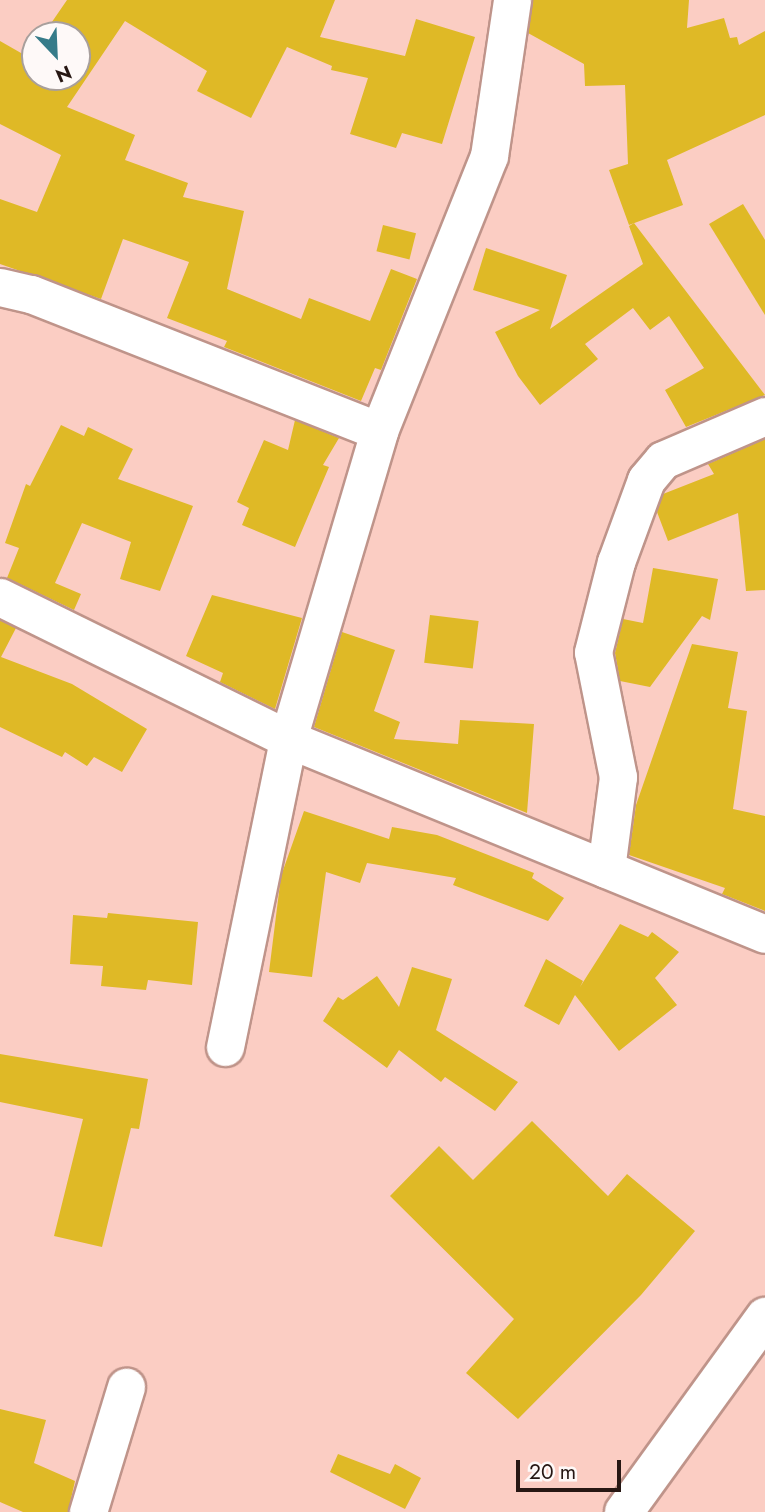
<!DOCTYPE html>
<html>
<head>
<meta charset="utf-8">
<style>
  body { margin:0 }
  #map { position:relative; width:765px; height:1512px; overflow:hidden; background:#fbcdc3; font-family:Jost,sans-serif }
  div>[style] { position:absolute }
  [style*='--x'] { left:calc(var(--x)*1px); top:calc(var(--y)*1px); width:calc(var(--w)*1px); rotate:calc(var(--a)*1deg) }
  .building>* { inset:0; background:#dfb926; transform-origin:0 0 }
  .roads { filter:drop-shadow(2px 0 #bf948a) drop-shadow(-2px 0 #bf948a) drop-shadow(0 2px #bf948a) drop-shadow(0 -2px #bf948a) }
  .minor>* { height:37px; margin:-18.5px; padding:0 18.5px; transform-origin:18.5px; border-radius:18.5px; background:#fff }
  .major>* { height:38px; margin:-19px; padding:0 19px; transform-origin:19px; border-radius:19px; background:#fff }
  span { translate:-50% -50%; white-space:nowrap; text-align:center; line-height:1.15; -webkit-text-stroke:6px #fef9f8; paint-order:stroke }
  .north { position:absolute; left:21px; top:21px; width:70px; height:70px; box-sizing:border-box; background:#fef9f8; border:2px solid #a89f9c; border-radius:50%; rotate:157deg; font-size:19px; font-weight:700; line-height:28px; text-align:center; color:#271713 }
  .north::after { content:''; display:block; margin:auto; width:24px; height:32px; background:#367b89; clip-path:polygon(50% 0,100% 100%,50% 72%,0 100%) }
  .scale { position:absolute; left:516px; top:1460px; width:105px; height:32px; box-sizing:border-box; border:4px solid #271713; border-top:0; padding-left:9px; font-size:21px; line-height:24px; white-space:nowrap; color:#271713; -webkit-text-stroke:5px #fef9f8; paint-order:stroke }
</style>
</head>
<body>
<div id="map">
  <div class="building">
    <div style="clip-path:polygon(67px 0,335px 0,320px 37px,405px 56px,416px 19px,475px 37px,442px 144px,402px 133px,396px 148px,350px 134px,368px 78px,331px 70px,332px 66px,287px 47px,251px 118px,197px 91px,207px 71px,125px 21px,67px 107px,135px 135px,125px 160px,188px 183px,183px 197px,244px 211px,227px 289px,301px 319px,309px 298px,370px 321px,391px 269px,417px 279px,381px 370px,375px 368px,361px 401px,224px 347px,227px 341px,167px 318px,189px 262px,123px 239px,101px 299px,0 264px,0 199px,37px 212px,61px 155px,0 124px,0 41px,28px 57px,35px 46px,35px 77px,77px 77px,77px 35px,43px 35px)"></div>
    <div style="clip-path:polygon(533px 0,689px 0,687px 28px,724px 18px,730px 38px,737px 37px,739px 45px,765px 31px,765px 115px,667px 160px,683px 205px,629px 225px,609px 170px,628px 164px,625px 85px,585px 86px,584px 64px,528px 33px)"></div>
    <div style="clip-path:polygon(743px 204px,765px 240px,765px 315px,709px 224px)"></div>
    <div style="clip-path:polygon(634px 223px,765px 395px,686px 427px,665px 390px,704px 368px,669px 316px,650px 330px,633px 308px,585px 344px,598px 359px,540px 405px,518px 376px,495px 332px,540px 310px,473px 290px,486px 248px,567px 275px,550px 329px,643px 264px,629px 226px)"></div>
    <div style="left:383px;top:225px;width:34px;height:27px;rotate:14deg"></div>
    <div style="clip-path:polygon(295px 420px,339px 438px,323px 465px,329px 467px,295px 547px,242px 525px,249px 508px,237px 502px,264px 440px,288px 450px)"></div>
    <div style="clip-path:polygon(61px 425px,84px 436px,88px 427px,133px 449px,118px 479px,193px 506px,160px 591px,120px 579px,131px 542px,82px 523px,55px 583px,81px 594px,74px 610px,7px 578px,19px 548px,5px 543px,26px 484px,30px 486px)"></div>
    <div style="clip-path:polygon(765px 439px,765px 590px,746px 591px,738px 513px,668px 541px,657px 512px,663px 494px,714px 474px,708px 464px)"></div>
    <div style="clip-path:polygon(653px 568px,718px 579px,710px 620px,702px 616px,650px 687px,620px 681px,615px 653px,623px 619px,643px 623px)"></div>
    <div style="clip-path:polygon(212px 595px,302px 618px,275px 709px,220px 682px,223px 673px,186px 656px)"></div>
    <div style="left:430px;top:615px;width:49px;height:48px;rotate:7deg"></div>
    <div style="clip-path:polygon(0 620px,16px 628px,1px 657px,72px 684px,147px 729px,122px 772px,94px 757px,87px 766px,65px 752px,62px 757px,0 727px)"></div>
    <div style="clip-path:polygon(342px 632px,395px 650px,374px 711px,400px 722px,394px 739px,458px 744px,460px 720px,534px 724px,527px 813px,314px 727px)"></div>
    <div style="clip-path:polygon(692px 644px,738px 652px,728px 708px,747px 711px,733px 809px,765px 816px,765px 911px,722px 894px,725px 888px,629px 855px,636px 805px)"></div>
    <div style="clip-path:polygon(304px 811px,389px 839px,392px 827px,437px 835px,534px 873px,532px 878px,564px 898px,548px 921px,453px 885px,456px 878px,367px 863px,360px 883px,326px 872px,312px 977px,269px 972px,281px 876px)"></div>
    <div style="clip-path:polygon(108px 913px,198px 922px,192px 985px,148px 980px,146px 990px,101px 986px,103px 966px,70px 964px,73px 915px,107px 918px)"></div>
    <div style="clip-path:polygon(620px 924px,648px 937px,652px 932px,679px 952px,655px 978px,677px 1005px,619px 1051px,575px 995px,559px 1025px,524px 1006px,546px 959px,583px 981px,580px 987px)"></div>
    <div style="clip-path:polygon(412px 967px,452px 979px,436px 1030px,518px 1082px,495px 1111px,445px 1077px,441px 1082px,399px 1050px,387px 1068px,323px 1021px,338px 997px,343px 1000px,377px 976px,399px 1007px)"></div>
    <div style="clip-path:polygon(0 1054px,148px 1079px,139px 1129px,131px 1128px,102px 1247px,54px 1236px,83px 1119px,0 1102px)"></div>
    <div style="clip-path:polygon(532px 1121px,608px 1196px,627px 1174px,695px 1231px,641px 1295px,518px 1419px,466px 1373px,514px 1319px,390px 1196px,439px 1146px,473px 1180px)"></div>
    <div style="clip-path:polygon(0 1409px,46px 1420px,34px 1463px,75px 1481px,68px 1512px,23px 1512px,0 1502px)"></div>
    <div style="clip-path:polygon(338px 1454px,390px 1474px,395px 1464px,421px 1478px,405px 1509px,330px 1472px)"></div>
  </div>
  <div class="roads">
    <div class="minor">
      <div style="--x:0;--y:287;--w:32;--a:13"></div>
      <div style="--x:31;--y:294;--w:374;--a:21.5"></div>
      <div style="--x:0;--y:597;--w:321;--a:26.2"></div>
      <div style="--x:288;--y:739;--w:515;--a:22.23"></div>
      <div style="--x:606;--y:869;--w:93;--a:-82.6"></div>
      <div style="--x:618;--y:777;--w:127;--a:-101.3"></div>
      <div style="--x:593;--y:652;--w:93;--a:-75.7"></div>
      <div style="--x:616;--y:562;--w:87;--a:-69.9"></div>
      <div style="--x:646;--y:480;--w:26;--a:-50"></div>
      <div style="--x:663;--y:460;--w:111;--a:-23.3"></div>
      <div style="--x:225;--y:1047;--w:314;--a:-78.4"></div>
      <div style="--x:288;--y:739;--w:321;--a:-73.5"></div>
      <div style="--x:379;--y:431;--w:296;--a:-68.2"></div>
      <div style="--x:489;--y:156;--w:158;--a:-81.6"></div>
      <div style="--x:88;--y:1512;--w:131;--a:-73.1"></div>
    </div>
    <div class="major">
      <div style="--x:624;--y:1512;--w:241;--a:-54.1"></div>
    </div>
  </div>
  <div class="north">N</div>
  <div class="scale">20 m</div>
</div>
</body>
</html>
